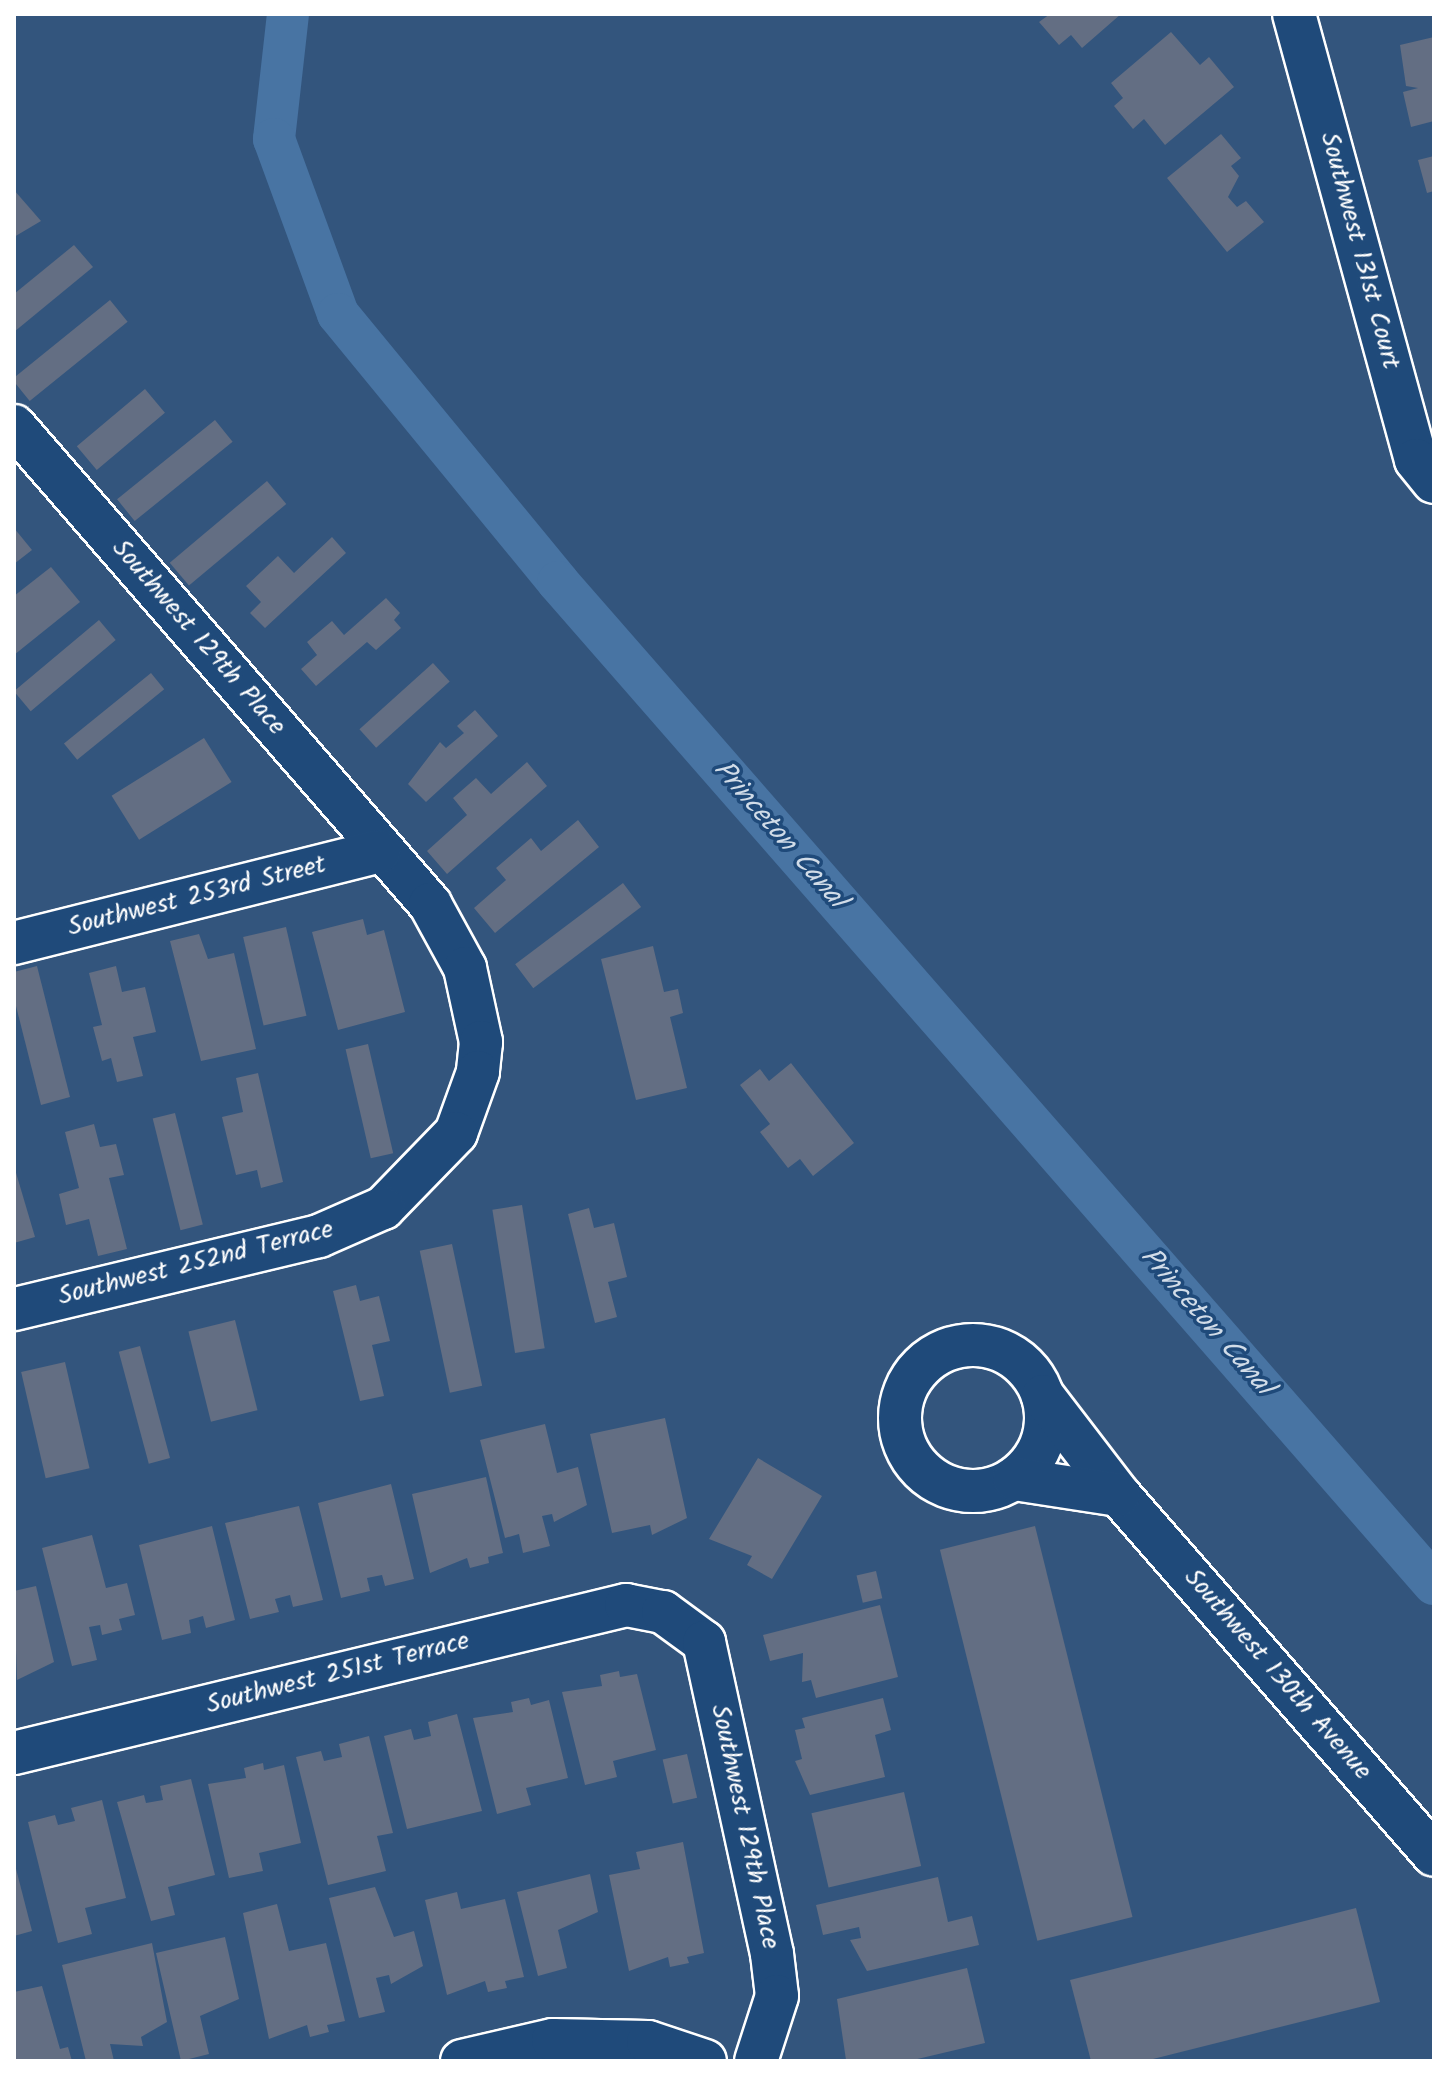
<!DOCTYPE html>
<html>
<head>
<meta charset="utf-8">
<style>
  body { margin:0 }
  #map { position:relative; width:1448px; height:2075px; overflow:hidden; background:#33557d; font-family:Kalam,sans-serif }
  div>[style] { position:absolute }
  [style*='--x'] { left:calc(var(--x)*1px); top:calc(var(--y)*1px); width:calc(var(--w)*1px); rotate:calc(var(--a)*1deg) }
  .canal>* { height:42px; margin:-21px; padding:0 21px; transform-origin:21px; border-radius:21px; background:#4874a3 }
  .building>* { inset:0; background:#636e83; transform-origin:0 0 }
  .roads { filter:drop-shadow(2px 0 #fff) drop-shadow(-2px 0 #fff) drop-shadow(0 2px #fff) drop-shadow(0 -2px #fff) }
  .minor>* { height:42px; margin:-21px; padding:0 21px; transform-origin:21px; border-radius:21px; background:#1f4a7a }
  .minor>.ring { margin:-21px; padding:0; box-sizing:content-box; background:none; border:42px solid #1f4a7a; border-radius:50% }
  span { translate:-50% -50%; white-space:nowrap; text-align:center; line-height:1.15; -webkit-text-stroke:7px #1f4a7a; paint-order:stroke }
  .street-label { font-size:26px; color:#fff }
  .water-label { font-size:28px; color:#d1dce8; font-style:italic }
  .frame { position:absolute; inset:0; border:16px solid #fff; pointer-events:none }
</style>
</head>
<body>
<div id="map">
  <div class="canal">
    <div style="--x:288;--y:14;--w:126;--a:96.4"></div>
    <div style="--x:274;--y:139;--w:186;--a:69.9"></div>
    <div style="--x:338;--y:314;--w:347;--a:50.6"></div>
    <div style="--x:558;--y:582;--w:1331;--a:48.84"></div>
  </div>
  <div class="building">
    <div style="clip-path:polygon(1050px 14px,1121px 14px,1082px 48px,1071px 35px,1059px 45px,1039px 22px)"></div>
    <div style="clip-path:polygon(1171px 32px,1200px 65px,1209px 57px,1234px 87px,1165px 145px,1144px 119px,1133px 129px,1114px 106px,1123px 98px,1111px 83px)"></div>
    <div style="clip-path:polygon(1434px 37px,1434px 121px,1411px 127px,1403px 92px,1418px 88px,1406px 86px,1400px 45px)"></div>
    <div style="clip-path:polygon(1221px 134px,1241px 158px,1231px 166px,1239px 176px,1228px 197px,1237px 207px,1246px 201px,1264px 222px,1227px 252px,1167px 178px)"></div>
    <div style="clip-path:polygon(1434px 156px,1434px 191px,1427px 193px,1418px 160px)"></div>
    <div style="clip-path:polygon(14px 190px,41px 221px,14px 237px)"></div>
    <div style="clip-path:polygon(74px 245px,93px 267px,14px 332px,14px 294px)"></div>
    <div style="left:110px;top:300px;width:28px;height:126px;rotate:51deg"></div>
    <div style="left:145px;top:389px;width:31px;height:89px;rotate:50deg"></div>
    <div style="left:215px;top:420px;width:28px;height:126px;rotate:51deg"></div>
    <div style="left:267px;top:481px;width:30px;height:127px;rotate:50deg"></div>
    <div style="clip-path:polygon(14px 528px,32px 550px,14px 564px)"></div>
    <div style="clip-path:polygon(332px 537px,346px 553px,265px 628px,250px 613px,261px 602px,246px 586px,278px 556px,294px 573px)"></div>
    <div style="clip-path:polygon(51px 567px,80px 602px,14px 655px,14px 596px)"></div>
    <div style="clip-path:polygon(386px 598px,400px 613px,394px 620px,401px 628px,376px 650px,367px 642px,316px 686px,301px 669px,317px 655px,307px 642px,332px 621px,344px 635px)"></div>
    <div style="left:99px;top:620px;width:26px;height:111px;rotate:50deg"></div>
    <div style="left:433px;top:663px;width:25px;height:99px;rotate:48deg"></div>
    <div style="left:151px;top:673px;width:21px;height:112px;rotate:51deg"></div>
    <div style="clip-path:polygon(475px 710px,498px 736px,426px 802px,408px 784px,440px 742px,446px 748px,464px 733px,457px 726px)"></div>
    <div style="left:204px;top:738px;width:52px;height:109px;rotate:58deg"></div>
    <div style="clip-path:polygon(527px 762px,547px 786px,447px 874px,427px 851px,467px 815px,453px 798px,476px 778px,491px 794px)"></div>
    <div style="clip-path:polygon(578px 820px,599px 847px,495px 933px,474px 908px,506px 880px,496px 868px,531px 838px,541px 851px)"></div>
    <div style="left:623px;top:883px;width:30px;height:135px;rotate:53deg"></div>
    <div style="clip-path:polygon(363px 919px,367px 935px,384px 930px,405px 1012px,338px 1030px,312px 932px)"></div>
    <div style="left:286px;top:927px;width:91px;height:44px;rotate:77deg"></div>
    <div style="clip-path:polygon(199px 934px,208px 959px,234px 953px,256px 1049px,201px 1061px,170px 941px)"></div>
    <div style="clip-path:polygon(653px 946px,664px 992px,678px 989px,683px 1013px,670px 1017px,687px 1088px,636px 1100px,601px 959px)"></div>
    <div style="clip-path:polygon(37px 966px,70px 1097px,41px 1105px,14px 998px,14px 972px)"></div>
    <div style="clip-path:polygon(116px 966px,122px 992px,145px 987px,156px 1032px,133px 1037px,143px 1076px,117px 1082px,111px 1058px,102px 1061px,93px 1027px,102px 1025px,89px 973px)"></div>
    <div style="left:368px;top:1044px;width:112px;height:23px;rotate:77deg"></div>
    <div style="clip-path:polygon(791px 1063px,854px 1143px,813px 1176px,800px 1159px,788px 1168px,760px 1132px,770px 1124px,740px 1085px,760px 1069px,769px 1081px)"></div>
    <div style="clip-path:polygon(258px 1073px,283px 1182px,261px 1188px,257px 1170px,236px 1175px,222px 1117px,243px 1112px,236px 1078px)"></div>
    <div style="left:175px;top:1113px;width:115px;height:23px;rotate:76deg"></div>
    <div style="clip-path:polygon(94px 1124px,100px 1147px,116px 1144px,124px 1175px,109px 1178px,127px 1249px,98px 1256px,89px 1219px,66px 1225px,59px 1194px,79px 1188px,65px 1132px)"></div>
    <div style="clip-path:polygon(14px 1166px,35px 1237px,14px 1243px)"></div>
    <div style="left:522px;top:1205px;width:145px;height:30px;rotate:81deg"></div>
    <div style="clip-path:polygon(589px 1208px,594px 1228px,614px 1223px,627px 1277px,608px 1282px,617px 1317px,595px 1323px,568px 1214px)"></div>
    <div style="left:452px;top:1244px;width:145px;height:33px;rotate:78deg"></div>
    <div style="clip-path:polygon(356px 1285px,360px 1301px,379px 1296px,390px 1341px,372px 1345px,384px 1396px,360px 1401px,333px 1291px)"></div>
    <div style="left:235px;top:1320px;width:93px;height:48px;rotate:76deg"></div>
    <div style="left:140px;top:1346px;width:116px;height:22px;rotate:75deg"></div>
    <div style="left:65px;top:1362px;width:109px;height:45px;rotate:77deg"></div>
    <div style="clip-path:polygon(665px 1418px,687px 1518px,652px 1535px,650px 1525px,612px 1533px,590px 1434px)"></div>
    <div style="clip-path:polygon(545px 1424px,557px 1473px,578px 1467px,587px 1505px,554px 1522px,552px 1514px,542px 1516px,550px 1546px,523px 1553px,519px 1534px,505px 1538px,480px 1440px)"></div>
    <div style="clip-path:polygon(758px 1458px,822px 1496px,772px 1579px,747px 1565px,752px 1556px,709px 1539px)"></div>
    <div style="clip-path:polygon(486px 1477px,503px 1553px,488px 1557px,489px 1563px,470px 1568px,467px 1558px,430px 1573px,412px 1494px)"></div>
    <div style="clip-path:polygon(391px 1484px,414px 1579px,385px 1586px,382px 1575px,367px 1578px,370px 1591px,341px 1598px,318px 1503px)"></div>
    <div style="clip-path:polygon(299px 1506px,323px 1600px,293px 1607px,290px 1595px,275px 1599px,279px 1612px,250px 1619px,225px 1523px)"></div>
    <div style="clip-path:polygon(212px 1526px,235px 1620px,206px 1628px,203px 1616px,189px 1620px,191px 1633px,162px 1640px,139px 1545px)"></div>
    <div style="left:1035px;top:1526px;width:403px;height:98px;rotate:76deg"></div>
    <div style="clip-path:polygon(92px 1535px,106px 1588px,127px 1583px,135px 1615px,119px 1619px,122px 1630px,102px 1635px,100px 1625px,89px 1627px,97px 1660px,72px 1666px,42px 1548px)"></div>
    <div style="left:876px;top:1571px;width:28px;height:20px;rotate:77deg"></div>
    <div style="clip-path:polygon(36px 1586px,54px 1662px,17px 1680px,14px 1591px)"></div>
    <div style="clip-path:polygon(880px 1605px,898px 1677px,816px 1698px,811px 1680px,802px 1682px,803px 1653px,770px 1661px,763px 1635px)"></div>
    <div style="clip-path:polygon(619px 1671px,620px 1677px,637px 1674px,656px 1750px,613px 1761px,617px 1777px,585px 1785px,562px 1692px,602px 1686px,600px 1675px)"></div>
    <div style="clip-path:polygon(529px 1698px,531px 1705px,549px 1700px,568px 1778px,526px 1788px,531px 1805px,497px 1814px,473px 1718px,513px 1712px,511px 1702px)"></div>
    <div style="clip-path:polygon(883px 1698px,891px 1730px,875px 1735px,885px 1777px,810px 1795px,795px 1761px,802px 1759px,795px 1730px,805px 1728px,802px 1718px)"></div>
    <div style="clip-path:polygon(457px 1714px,482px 1811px,407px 1829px,384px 1736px,411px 1729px,414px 1740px,431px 1736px,428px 1722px)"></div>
    <div style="clip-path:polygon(369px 1736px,393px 1833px,377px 1836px,386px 1871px,328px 1885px,296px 1757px,321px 1751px,324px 1761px,342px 1757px,339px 1744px)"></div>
    <div style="left:687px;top:1754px;width:45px;height:25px;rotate:77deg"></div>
    <div style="clip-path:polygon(263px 1763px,264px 1770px,284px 1765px,301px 1843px,259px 1853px,263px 1871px,229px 1878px,208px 1784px,246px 1778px,244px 1768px)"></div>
    <div style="clip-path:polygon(191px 1779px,215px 1875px,168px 1887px,175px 1915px,151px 1921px,117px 1802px,144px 1795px,146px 1803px,163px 1800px,160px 1786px)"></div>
    <div style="left:904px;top:1792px;width:76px;height:95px;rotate:77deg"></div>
    <div style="clip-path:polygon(102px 1800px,126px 1898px,85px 1908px,92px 1934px,58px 1943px,28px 1822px,55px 1815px,58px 1825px,75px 1821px,71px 1808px)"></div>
    <div style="clip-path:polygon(683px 1842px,704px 1953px,687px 1957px,689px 1963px,670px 1967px,668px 1957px,629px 1971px,609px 1875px,640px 1869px,636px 1852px)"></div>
    <div style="clip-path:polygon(14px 1861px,32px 1931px,14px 1936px)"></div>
    <div style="clip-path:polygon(590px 1874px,598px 1912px,558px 1930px,567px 1968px,538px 1976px,517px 1892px)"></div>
    <div style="clip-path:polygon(938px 1877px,948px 1922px,972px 1916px,979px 1945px,867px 1971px,850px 1940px,861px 1938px,859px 1927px,823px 1935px,816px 1905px)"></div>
    <div style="clip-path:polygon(375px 1887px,394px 1937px,414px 1931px,423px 1966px,391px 1984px,389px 1975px,376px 1978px,385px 2012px,359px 2018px,329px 1898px)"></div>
    <div style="clip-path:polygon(457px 1892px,461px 1909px,505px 1899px,524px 1977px,505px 1981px,507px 1988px,488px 1992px,485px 1981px,447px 1995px,425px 1900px)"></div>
    <div style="clip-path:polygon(277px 1904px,289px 1951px,326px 1943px,345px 2021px,327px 2025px,329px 2032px,310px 2037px,307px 2025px,269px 2039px,243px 1913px)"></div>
    <div style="clip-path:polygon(1356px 1908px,1380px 2002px,1145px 2061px,1091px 2061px,1070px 1980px)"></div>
    <div style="clip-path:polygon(225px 1937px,239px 1999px,200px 2016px,209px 2054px,181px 2061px,156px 1953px)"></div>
    <div style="clip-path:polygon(152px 1943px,167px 2022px,141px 2037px,143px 2046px,110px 2044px,114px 2061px,86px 2061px,62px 1965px)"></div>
    <div style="clip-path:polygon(967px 1968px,985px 2043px,909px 2061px,846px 2060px,837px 1999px)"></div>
    <div style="clip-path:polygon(42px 1986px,60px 2049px,68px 2047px,72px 2061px,15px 2060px,14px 1992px)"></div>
  </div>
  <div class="roads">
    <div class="minor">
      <div style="--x:1294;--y:14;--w:462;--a:74.7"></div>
      <div style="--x:1416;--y:460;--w:28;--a:51"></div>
      <div style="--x:14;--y:426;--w:634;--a:48.97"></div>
      <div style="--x:430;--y:904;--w:73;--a:61.3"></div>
      <div style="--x:465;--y:968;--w:76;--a:77.8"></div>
      <div style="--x:481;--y:1042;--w:30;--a:96"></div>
      <div style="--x:478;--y:1072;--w:65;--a:109.8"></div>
      <div style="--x:456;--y:1133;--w:105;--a:134.2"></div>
      <div style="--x:383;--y:1208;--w:70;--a:156.4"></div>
      <div style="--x:319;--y:1236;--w:314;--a:166.5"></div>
      <div style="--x:14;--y:943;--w:377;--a:-14.1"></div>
      <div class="ring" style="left:900px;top:1345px;width:104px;height:104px"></div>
      <div style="--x:1043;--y:1396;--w:125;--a:52.5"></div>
      <div style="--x:1119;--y:1495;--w:478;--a:48.8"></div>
      <div style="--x:1014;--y:1479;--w:106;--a:8.7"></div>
      <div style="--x:14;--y:1753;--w:630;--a:-13.59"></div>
      <div style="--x:626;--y:1605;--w:38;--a:11"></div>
      <div style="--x:663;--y:1612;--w:51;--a:36.2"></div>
      <div style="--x:704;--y:1642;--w:319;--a:77.7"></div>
      <div style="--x:772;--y:1954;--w:42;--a:83.2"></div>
      <div style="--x:777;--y:1996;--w:68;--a:107.9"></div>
      <div style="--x:462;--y:2061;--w:93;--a:-13"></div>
      <div style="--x:553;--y:2040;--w:95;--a:1.2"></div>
      <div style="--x:648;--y:2042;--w:60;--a:18.4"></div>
    </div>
  </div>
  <div class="street-label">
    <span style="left:1359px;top:251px;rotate:75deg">Southwest 131st Court</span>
    <span style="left:198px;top:638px;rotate:49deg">Southwest 129th Place</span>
    <span style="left:197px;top:897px;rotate:-14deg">Southwest 253rd Street</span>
    <span style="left:196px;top:1264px;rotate:-14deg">Southwest 252nd Terrace</span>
    <span style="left:338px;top:1674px;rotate:-14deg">Southwest 251st Terrace</span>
    <span style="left:1277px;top:1675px;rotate:49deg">Southwest 130th Avenue</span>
    <span style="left:744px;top:1827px;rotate:78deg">Southwest 129th Place</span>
  </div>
  <div class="water-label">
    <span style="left:779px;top:835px;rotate:49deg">Princeton Canal</span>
    <span style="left:1206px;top:1322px;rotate:49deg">Princeton Canal</span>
  </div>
  <div class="frame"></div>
</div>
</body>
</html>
